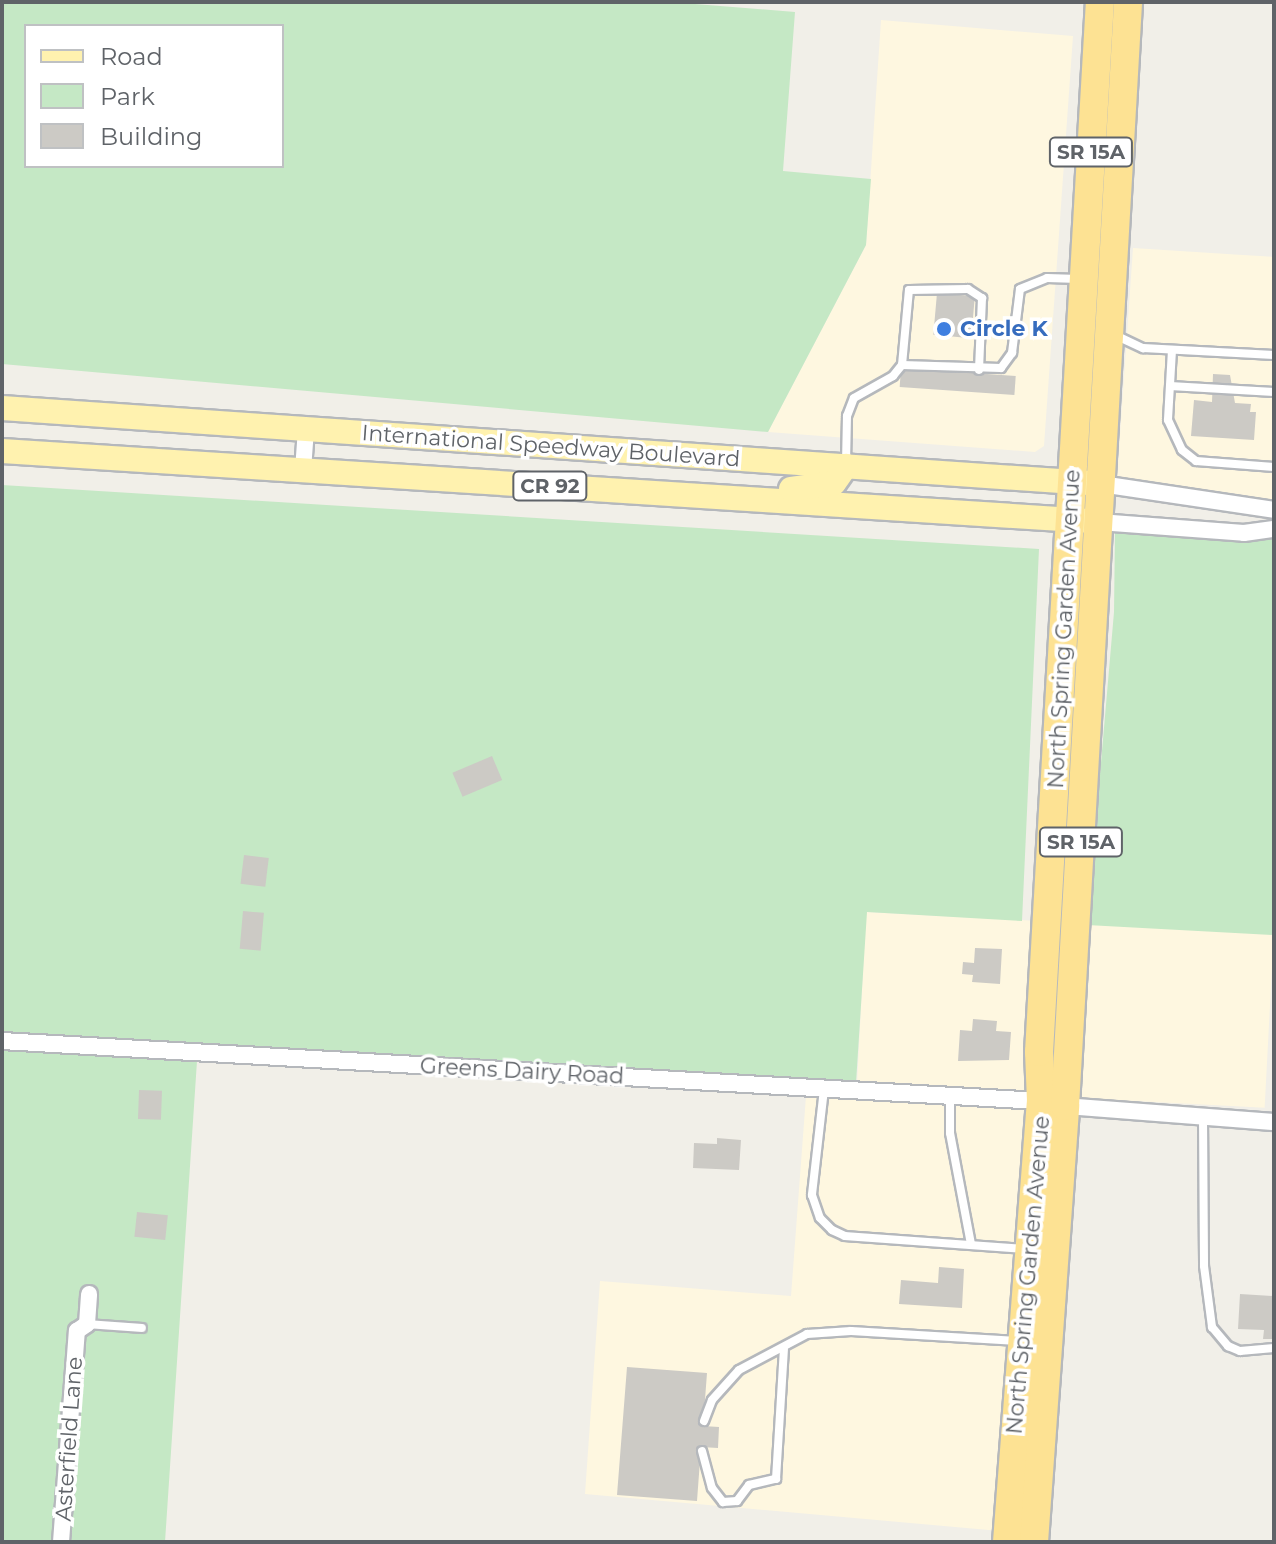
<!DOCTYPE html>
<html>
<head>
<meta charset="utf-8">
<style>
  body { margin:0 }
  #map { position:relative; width:1276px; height:1544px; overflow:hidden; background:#f1efe8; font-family:Montserrat,sans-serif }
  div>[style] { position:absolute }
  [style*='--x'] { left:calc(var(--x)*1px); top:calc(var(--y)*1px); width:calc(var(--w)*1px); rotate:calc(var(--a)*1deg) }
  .commercial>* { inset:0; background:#fef7e0; transform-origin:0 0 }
  .green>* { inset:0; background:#c5e8c5 }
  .building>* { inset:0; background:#cccac5; transform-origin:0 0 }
  .roads { filter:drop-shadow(2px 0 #b5b8bc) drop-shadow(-2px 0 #b5b8bc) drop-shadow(0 2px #b5b8bc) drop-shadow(0 -2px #b5b8bc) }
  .lane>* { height:8px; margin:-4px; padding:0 4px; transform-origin:4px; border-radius:4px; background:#fff }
  .street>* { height:16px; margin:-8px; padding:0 8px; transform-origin:8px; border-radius:8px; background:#fff }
  .primary>* { height:24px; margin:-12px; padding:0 12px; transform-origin:12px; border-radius:12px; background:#fff2af }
  .highway>* { height:28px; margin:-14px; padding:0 14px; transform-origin:14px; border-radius:14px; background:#fde293 }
  .dots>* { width:22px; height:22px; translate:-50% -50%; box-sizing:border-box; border:4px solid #fff; border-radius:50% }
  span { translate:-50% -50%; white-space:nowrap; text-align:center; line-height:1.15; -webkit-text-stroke:7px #fff; paint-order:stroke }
  .shield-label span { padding:2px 6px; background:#fff; border:2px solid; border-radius:6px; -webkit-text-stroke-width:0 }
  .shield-label { font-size:20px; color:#5f6368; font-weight:700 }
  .shop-label { font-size:22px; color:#366cbe; font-weight:700 }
  .left { translate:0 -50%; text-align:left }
  .street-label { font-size:22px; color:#5f6368 }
  .frame { position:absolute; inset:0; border:4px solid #5f6368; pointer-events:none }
  .legend { position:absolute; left:24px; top:24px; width:260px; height:144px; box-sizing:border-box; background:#fff; border:2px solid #bfc1c3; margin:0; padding:10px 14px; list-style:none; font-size:24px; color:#5f6368 }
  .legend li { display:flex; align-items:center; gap:16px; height:40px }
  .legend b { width:40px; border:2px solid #bfc1c3 }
</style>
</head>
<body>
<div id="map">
  <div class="commercial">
    <div style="clip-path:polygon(881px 20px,1073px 36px,1044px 446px,1035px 452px,768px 432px,866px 245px)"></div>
    <div style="clip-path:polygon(1133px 248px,1274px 257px,1274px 502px,1117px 478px)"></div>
    <div style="left:866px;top:912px;width:173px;height:171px;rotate:3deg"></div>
    <div style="left:1083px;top:924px;width:191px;height:174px;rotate:3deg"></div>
    <div style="clip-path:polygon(806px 1096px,1033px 1109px,1000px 1531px,585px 1494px,600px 1281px,791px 1296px)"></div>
  </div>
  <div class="green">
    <div style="clip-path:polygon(evenodd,2px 2px,670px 2px,795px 12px,783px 171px,871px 179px,866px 245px,768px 432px,2px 364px,2px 2px,26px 26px,282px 26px,282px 166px,26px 166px,26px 26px)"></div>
    <div style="clip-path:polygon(2px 485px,1039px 549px,1022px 921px,867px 912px,856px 1083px,2px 1033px)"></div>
    <div style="clip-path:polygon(1115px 531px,1243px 541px,1274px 537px,1274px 935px,1087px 925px,1114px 612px)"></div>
    <div style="clip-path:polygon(2px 1049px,197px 1061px,165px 1542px,69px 1542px,84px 1336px,94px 1325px,97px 1287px,84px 1285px,54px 1542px,2px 1542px)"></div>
  </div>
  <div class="building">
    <div style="left:937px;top:293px;width:38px;height:42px;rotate:5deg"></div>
    <div style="left:901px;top:368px;width:115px;height:19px;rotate:4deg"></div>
    <div style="clip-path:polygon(1213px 374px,1230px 375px,1235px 403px,1251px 404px,1250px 412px,1256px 412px,1254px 440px,1191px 436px,1194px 400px,1212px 402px)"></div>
    <div style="left:492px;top:756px;width:26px;height:43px;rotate:67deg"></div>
    <div style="left:244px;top:855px;width:25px;height:29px;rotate:7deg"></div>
    <div style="left:243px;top:911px;width:21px;height:38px;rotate:5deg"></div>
    <div style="clip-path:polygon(975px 948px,1002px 949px,1000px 984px,972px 982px,973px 975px,962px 974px,963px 962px,974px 963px)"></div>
    <div style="clip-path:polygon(973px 1019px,997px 1021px,996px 1031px,1011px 1032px,1009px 1060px,958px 1061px,960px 1030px,972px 1031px)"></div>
    <div style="left:139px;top:1090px;width:23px;height:29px;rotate:2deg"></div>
    <div style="clip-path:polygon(717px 1138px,741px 1140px,739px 1170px,693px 1168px,694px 1143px,717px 1144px)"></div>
    <div style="left:137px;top:1212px;width:31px;height:25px;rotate:6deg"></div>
    <div style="clip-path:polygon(939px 1267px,964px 1269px,962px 1308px,899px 1304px,901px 1280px,938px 1283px)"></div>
    <div style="clip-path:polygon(1240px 1294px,1274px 1296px,1274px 1339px,1263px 1339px,1264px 1330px,1238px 1329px)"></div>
    <div style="clip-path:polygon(627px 1367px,707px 1373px,703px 1426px,719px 1427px,718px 1448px,701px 1447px,697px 1501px,617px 1495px)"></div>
  </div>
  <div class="roads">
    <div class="lane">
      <div style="--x:1117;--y:336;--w:29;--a:25"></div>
      <div style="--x:1143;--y:348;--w:131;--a:3.1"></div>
      <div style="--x:1172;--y:350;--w:70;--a:93.3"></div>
      <div style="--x:1168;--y:420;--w:33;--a:65"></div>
      <div style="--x:1182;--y:450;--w:18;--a:38"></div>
      <div style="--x:1196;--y:461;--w:78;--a:4.4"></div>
      <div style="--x:902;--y:365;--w:75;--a:-84.7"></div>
      <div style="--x:909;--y:290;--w:59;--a:-1"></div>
      <div style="--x:968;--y:289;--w:17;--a:33"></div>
      <div style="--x:982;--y:298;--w:72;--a:92.4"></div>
      <div style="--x:1170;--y:386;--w:104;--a:3.3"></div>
      <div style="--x:846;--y:463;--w:47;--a:-88.8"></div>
      <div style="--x:847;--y:416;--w:19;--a:-69"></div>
      <div style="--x:854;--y:398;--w:45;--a:-29.4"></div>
      <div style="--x:893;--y:376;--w:14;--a:-51"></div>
      <div style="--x:902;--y:365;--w:99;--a:1.7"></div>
      <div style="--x:1001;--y:368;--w:19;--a:-54"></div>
      <div style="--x:1012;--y:353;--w:64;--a:-82.9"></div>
      <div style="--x:1020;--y:289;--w:29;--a:-22"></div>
      <div style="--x:1047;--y:278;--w:32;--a:2"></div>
      <div style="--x:824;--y:1089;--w:107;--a:96.5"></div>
      <div style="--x:812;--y:1195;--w:24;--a:71"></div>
      <div style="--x:820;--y:1218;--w:17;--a:45"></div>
      <div style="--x:832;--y:1230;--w:14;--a:25"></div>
      <div style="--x:845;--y:1236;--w:180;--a:4.1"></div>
      <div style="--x:950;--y:1096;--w:37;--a:90"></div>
      <div style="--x:950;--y:1133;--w:113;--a:79.3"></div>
      <div style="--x:1203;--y:1117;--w:149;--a:89.6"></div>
      <div style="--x:1204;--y:1266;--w:62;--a:82.5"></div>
      <div style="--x:1212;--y:1327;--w:25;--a:50"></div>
      <div style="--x:1228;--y:1346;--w:13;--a:23"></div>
      <div style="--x:1240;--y:1351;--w:34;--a:-5"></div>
      <div style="--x:87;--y:1324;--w:55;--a:4.2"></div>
      <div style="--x:704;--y:1421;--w:22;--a:-69"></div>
      <div style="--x:712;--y:1400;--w:40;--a:-48"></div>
      <div style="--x:739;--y:1370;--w:77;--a:-27.9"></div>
      <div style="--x:807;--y:1334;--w:44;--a:-3.9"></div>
      <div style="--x:851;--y:1331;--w:167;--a:3.4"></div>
      <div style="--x:702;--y:1451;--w:38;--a:75"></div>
      <div style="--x:712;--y:1488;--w:18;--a:52"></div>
      <div style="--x:723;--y:1502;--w:14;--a:-4"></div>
      <div style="--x:737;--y:1501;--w:20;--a:-53"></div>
      <div style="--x:749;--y:1485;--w:28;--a:-13"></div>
      <div style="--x:776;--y:1479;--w:130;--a:-86.5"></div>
    </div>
    <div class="street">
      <div style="--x:303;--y:470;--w:41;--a:-85.8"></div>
      <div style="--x:1101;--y:484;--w:175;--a:8.5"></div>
      <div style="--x:1099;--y:522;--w:145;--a:4.3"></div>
      <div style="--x:1244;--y:533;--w:30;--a:-8"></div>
      <div style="--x:2;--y:1041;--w:1041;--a:3.31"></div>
      <div style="--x:1065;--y:1106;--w:210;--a:4.4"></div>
      <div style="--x:61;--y:1542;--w:212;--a:-85.7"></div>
      <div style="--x:77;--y:1331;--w:12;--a:-35"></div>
      <div style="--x:87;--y:1324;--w:30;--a:-86"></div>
    </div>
    <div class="primary">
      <div style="--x:2;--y:408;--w:1090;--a:3.95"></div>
      <div style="--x:2;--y:451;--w:1089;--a:3.68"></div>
      <div style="--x:791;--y:489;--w:43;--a:-7.9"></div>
      <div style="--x:834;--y:483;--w:21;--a:-55"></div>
    </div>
    <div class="highway">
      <div style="--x:1007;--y:1542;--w:442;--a:-85.6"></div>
      <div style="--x:1041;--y:1101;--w:49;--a:-92.3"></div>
      <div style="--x:1039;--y:1052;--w:1052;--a:-86.68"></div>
      <div style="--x:1034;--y:1542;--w:437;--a:-85.9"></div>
      <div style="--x:1065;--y:1106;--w:1106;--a:-86.73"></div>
    </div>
  </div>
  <div class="dots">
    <div style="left:944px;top:329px;background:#3f7fe0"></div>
  </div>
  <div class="shield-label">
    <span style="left:1091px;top:152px">SR 15A</span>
    <span style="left:550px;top:486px">CR 92</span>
    <span style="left:1081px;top:842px">SR 15A</span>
  </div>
  <div class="shop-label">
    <span class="left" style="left:960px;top:329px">Circle K</span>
  </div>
  <div class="street-label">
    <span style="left:551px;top:446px;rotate:4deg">International Speedway Boulevard</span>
    <span style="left:1064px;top:629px;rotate:-87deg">North Spring Garden Avenue</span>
    <span style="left:522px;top:1071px;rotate:3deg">Greens Dairy Road</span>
    <span style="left:1028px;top:1275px;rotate:-85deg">North Spring Garden Avenue</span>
    <span style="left:69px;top:1439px;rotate:-86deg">Asterfield Lane</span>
  </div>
  <div class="frame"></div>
  <ul class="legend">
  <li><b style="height:10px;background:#fff2af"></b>Road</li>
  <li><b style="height:22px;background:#c5e8c5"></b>Park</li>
  <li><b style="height:22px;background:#cccac5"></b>Building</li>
  </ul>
</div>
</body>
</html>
